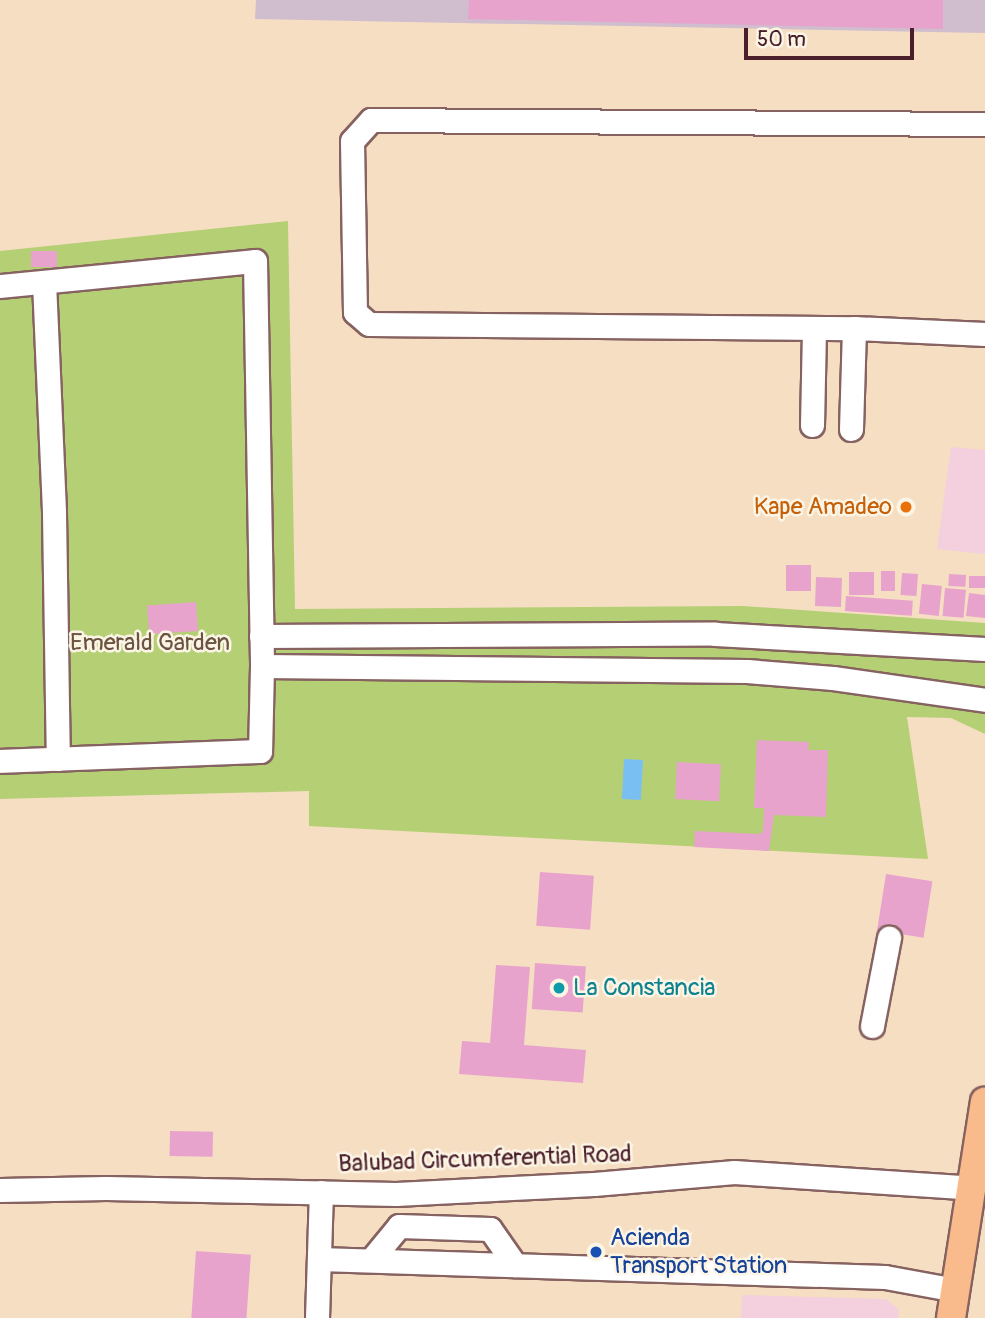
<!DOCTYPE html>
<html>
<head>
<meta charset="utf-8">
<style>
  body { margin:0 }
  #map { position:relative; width:985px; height:1318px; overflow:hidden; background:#f6dec3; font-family:Pangolin,sans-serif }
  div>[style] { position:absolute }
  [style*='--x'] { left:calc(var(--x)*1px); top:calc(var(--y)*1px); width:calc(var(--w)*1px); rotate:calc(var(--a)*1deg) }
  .built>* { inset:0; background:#f4cfdd }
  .industrial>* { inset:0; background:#d0bdcd }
  .green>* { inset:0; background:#b5cf74 }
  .water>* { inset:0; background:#7abff1; transform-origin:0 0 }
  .building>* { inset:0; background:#e7a3cb; transform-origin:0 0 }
  .roads { filter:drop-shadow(2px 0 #866260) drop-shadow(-2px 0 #866260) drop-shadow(0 2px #866260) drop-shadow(0 -2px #866260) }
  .minor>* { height:23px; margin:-11.5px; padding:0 11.5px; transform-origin:11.5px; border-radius:11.5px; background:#fff }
  .major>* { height:28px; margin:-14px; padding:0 14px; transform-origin:14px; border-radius:14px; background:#fabb8c }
  .dots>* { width:19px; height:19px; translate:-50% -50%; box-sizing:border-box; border:4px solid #fcf5e5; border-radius:50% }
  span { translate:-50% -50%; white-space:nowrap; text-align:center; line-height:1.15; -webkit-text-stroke:5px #fcf5e5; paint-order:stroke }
  .food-label { font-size:24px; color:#c56008 }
  .right { translate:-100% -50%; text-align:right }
  .park-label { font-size:24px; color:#6a5441 }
  .culture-label { font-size:24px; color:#0d838f }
  .left { translate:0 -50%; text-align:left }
  .street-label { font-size:24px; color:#4a1f2b }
  .transit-label { font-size:24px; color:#164399 }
  .scale { position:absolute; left:744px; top:28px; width:170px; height:32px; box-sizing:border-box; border:4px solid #4a1f2b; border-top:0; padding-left:9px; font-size:21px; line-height:24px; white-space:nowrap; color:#4a1f2b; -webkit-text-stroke:5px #fcf5e5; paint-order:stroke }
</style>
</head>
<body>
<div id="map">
  <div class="built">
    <div style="clip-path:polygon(951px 447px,985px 450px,985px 554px,937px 549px)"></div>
    <div style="clip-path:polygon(742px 1295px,886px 1299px,899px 1310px,898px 1318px,741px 1318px)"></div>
  </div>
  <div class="industrial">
    <div style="clip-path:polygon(256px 0,985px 0,985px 33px,255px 19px)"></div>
  </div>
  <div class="green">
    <div style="clip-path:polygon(288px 221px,295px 609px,743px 606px,985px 623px,985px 734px,951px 718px,907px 717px,928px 859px,309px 826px,309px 791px,0 799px,0 251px)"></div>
  </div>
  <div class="water">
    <div style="left:624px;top:759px;width:19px;height:40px;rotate:3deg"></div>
  </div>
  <div class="building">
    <div style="clip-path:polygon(469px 0,943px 0,943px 29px,468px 19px)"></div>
    <div style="left:57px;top:251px;width:16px;height:26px;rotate:90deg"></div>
    <div style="left:786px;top:565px;width:25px;height:26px"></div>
    <div style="left:881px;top:571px;width:14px;height:20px"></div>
    <div style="left:849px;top:572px;width:25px;height:23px"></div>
    <div style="left:902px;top:573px;width:16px;height:22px;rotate:4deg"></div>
    <div style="left:949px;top:574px;width:17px;height:12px;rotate:3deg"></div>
    <div style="left:969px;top:576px;width:16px;height:12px"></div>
    <div style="left:816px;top:577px;width:26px;height:29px;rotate:2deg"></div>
    <div style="left:922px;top:584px;width:20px;height:30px;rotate:6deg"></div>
    <div style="left:945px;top:588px;width:21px;height:28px;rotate:5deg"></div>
    <div style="clip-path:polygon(969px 593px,985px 595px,985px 618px,966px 616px)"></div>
    <div style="left:846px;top:596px;width:67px;height:15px;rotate:4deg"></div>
    <div style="left:196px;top:602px;width:29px;height:49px;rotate:86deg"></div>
    <div style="clip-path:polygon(757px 740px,809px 742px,808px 750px,828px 750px,826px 817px,774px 815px,769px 851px,694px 847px,695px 831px,760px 834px,763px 831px,764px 808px,754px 808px)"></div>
    <div style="left:677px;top:762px;width:44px;height:37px;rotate:3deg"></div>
    <div style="left:540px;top:872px;width:54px;height:54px;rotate:4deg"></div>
    <div style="left:886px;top:874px;width:47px;height:57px;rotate:9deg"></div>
    <div style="left:535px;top:963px;width:51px;height:46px;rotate:4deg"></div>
    <div style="clip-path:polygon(496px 965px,530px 967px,524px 1045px,586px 1050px,583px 1083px,459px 1074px,462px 1041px,490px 1043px)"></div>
    <div style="left:170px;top:1131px;width:43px;height:25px;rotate:1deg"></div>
    <div style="left:196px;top:1251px;width:55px;height:67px;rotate:4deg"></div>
  </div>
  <div class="roads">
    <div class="minor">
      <div style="--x:985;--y:124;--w:614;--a:-179.63"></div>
      <div style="--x:371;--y:120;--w:28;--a:132"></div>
      <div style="--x:352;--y:141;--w:171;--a:89"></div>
      <div style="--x:355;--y:312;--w:18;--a:41"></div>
      <div style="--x:369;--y:324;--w:485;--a:0.5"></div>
      <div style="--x:854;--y:328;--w:131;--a:2.6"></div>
      <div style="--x:44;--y:282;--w:231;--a:87.5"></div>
      <div style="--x:54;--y:513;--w:246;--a:89.1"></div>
      <div style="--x:0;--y:286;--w:256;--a:-5.6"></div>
      <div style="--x:255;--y:261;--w:405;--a:89"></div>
      <div style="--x:262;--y:666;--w:85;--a:91.3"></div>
      <div style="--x:260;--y:751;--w:260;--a:177.8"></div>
      <div style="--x:812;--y:425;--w:97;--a:-88.8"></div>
      <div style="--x:851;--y:429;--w:101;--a:-88.3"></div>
      <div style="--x:261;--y:636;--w:454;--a:-0.3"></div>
      <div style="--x:715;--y:634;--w:270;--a:3.2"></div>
      <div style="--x:262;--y:666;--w:485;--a:0.6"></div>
      <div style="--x:747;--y:671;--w:86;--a:4.7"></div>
      <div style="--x:833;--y:678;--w:154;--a:8.2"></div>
      <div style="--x:872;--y:1026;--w:90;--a:-79.1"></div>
      <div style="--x:0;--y:1190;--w:106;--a:-1.1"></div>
      <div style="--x:106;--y:1188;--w:290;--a:1.2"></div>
      <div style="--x:396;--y:1194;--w:198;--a:-2.9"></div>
      <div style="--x:594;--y:1184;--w:141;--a:-4.9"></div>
      <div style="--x:734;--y:1172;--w:239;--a:3.8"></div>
      <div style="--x:319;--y:1259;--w:566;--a:1.82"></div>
      <div style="--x:885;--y:1277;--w:72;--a:10.4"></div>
      <div style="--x:371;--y:1260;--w:44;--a:-50.5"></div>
      <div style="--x:399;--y:1226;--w:91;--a:1.9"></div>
      <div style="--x:490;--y:1229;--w:44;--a:55.2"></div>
      <div style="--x:317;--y:1318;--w:126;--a:-88.2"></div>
    </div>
    <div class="major">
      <div style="--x:951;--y:1318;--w:219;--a:-81.1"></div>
    </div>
  </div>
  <div class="dots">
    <div style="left:906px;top:507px;background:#e8710a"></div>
    <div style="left:559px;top:988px;background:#0f9aa8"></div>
    <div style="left:596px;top:1252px;background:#1a4fb4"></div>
  </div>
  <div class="food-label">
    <span class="right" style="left:892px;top:507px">Kape Amadeo</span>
  </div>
  <div class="park-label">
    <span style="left:150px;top:643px">Emerald Garden</span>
  </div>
  <div class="culture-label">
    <span class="left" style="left:573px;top:988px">La Constancia</span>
  </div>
  <div class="street-label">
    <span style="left:485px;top:1159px;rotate:-2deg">Balubad Circumferential Road</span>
  </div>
  <div class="transit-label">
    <span class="left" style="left:610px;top:1252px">Acienda<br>Transport Station</span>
  </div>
  <div class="scale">50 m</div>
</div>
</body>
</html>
